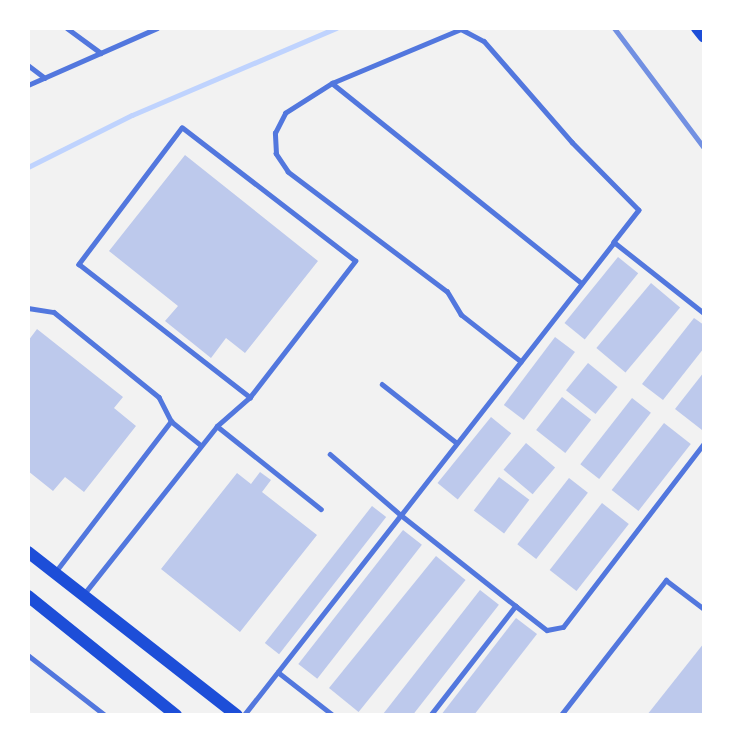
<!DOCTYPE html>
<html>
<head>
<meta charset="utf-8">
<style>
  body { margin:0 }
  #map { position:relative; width:732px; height:743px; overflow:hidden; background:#f2f2f2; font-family:"Work Sans",sans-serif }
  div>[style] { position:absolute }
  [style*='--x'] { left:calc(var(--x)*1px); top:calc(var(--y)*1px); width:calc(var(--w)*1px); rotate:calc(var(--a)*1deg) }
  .stream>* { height:5px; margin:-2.5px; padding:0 2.5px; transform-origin:2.5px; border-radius:2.5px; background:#bfd3fe }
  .building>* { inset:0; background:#bdc9ec; transform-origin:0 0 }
  .service>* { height:4.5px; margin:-2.25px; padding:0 2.25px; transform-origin:2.25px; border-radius:2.25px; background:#5277de }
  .primary>* { height:12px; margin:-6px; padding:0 6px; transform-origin:6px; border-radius:6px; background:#1d4ed8 }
  .rail>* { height:5px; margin:-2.5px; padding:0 2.5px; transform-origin:2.5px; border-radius:2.5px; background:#7290e2 }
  span { translate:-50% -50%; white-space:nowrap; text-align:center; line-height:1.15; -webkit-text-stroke:5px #fff; paint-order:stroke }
  .frame { position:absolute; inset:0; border:30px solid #fff; pointer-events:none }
</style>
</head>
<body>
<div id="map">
  <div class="stream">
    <div style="--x:28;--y:167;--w:116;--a:-26.6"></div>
    <div style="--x:132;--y:115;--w:222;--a:-23.1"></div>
  </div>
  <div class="building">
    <div style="clip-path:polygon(185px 155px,318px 261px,245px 353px,226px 338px,211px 358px,165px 321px,178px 306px,109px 251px)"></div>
    <div style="left:618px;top:257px;width:26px;height:85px;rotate:39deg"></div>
    <div style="left:651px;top:283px;width:38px;height:85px;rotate:40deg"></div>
    <div style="clip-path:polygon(694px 318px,704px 325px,704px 348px,663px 400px,642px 384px)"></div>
    <div style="clip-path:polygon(37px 329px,123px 397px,114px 408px,136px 426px,84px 492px,65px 477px,53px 491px,28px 471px,28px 341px)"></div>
    <div style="left:555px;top:337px;width:25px;height:85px;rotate:37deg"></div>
    <div style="left:588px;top:363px;width:38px;height:35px;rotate:39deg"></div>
    <div style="clip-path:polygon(704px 372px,704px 427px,702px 430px,675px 409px)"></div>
    <div style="left:562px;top:397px;width:37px;height:42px;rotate:38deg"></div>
    <div style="left:632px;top:398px;width:24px;height:84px;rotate:38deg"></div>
    <div style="left:491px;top:417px;width:26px;height:85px;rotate:39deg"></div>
    <div style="left:664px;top:423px;width:34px;height:85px;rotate:38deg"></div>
    <div style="left:526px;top:443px;width:38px;height:35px;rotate:40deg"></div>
    <div style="clip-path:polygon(260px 472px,271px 480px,262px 492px,317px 535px,240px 632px,161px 569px,237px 473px,251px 484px)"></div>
    <div style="left:499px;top:477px;width:38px;height:42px;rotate:37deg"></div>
    <div style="left:569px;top:478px;width:24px;height:84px;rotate:38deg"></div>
    <div style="left:602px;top:503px;width:34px;height:85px;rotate:38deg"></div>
    <div style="left:372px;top:506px;width:18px;height:174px;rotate:38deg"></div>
    <div style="left:403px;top:530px;width:24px;height:170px;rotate:38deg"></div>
    <div style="left:436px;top:556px;width:38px;height:170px;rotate:39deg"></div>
    <div style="left:480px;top:590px;width:24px;height:159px;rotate:38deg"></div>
    <div style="clip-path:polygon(516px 618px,537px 634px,474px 715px,441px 715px)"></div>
    <div style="clip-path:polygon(704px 643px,704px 715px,647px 715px)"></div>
  </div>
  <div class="service">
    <div style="--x:67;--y:28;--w:42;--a:36.3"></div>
    <div style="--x:28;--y:65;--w:21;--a:37"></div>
    <div style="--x:332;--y:83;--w:320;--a:38.7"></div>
    <div style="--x:28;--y:85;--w:141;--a:-23.8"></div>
    <div style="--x:28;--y:308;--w:26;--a:9"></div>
    <div style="--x:54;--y:312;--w:135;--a:39"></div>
    <div style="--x:159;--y:397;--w:27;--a:63"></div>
    <div style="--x:521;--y:362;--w:76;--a:-141.9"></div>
    <div style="--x:461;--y:315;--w:27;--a:-121"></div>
    <div style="--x:447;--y:292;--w:199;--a:-143"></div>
    <div style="--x:288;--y:172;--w:22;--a:-124"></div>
    <div style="--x:276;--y:154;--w:21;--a:-93"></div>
    <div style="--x:275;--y:133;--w:22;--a:-63"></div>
    <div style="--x:285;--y:113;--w:56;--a:-32.6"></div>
    <div style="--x:332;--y:83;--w:140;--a:-22.7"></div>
    <div style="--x:461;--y:29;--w:26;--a:28"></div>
    <div style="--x:484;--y:41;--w:134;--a:48.9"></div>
    <div style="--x:572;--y:142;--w:95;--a:45.4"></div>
    <div style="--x:639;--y:210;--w:41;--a:128"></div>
    <div style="--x:382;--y:384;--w:95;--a:38.2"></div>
    <div style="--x:217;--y:426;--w:133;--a:38.6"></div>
    <div style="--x:330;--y:454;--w:94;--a:40.7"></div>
    <div style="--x:401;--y:515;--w:346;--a:-52"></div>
    <div style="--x:614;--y:242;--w:115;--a:38.3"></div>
    <div style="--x:56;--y:571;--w:189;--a:-52.5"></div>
    <div style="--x:171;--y:421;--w:38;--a:39"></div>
    <div style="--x:84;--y:594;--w:214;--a:-51.6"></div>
    <div style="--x:217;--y:426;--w:44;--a:-41.3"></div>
    <div style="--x:250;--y:397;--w:172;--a:-52.3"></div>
    <div style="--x:355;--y:261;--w:218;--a:-142.4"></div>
    <div style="--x:182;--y:128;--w:171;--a:127.1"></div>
    <div style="--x:79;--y:264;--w:217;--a:37.9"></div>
    <div style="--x:516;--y:606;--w:39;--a:38"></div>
    <div style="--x:547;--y:630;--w:16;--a:-11"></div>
    <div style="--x:563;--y:627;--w:232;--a:-52.5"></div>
    <div style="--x:28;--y:655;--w:98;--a:37.9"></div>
    <div style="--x:278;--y:672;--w:70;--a:38"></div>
    <div style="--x:244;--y:715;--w:254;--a:-51.9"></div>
    <div style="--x:401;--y:515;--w:147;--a:38.4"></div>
    <div style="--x:516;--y:606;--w:138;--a:127.9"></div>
    <div style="--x:561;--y:715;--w:171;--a:-52.1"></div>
    <div style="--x:666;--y:580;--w:48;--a:37.3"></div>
  </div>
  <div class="primary">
    <div style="--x:697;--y:28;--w:11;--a:52"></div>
    <div style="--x:28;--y:552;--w:265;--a:38"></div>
    <div style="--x:28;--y:596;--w:190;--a:38.8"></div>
  </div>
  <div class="rail">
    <div style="--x:614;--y:28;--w:150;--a:53.1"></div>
  </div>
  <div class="frame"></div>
</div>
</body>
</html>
